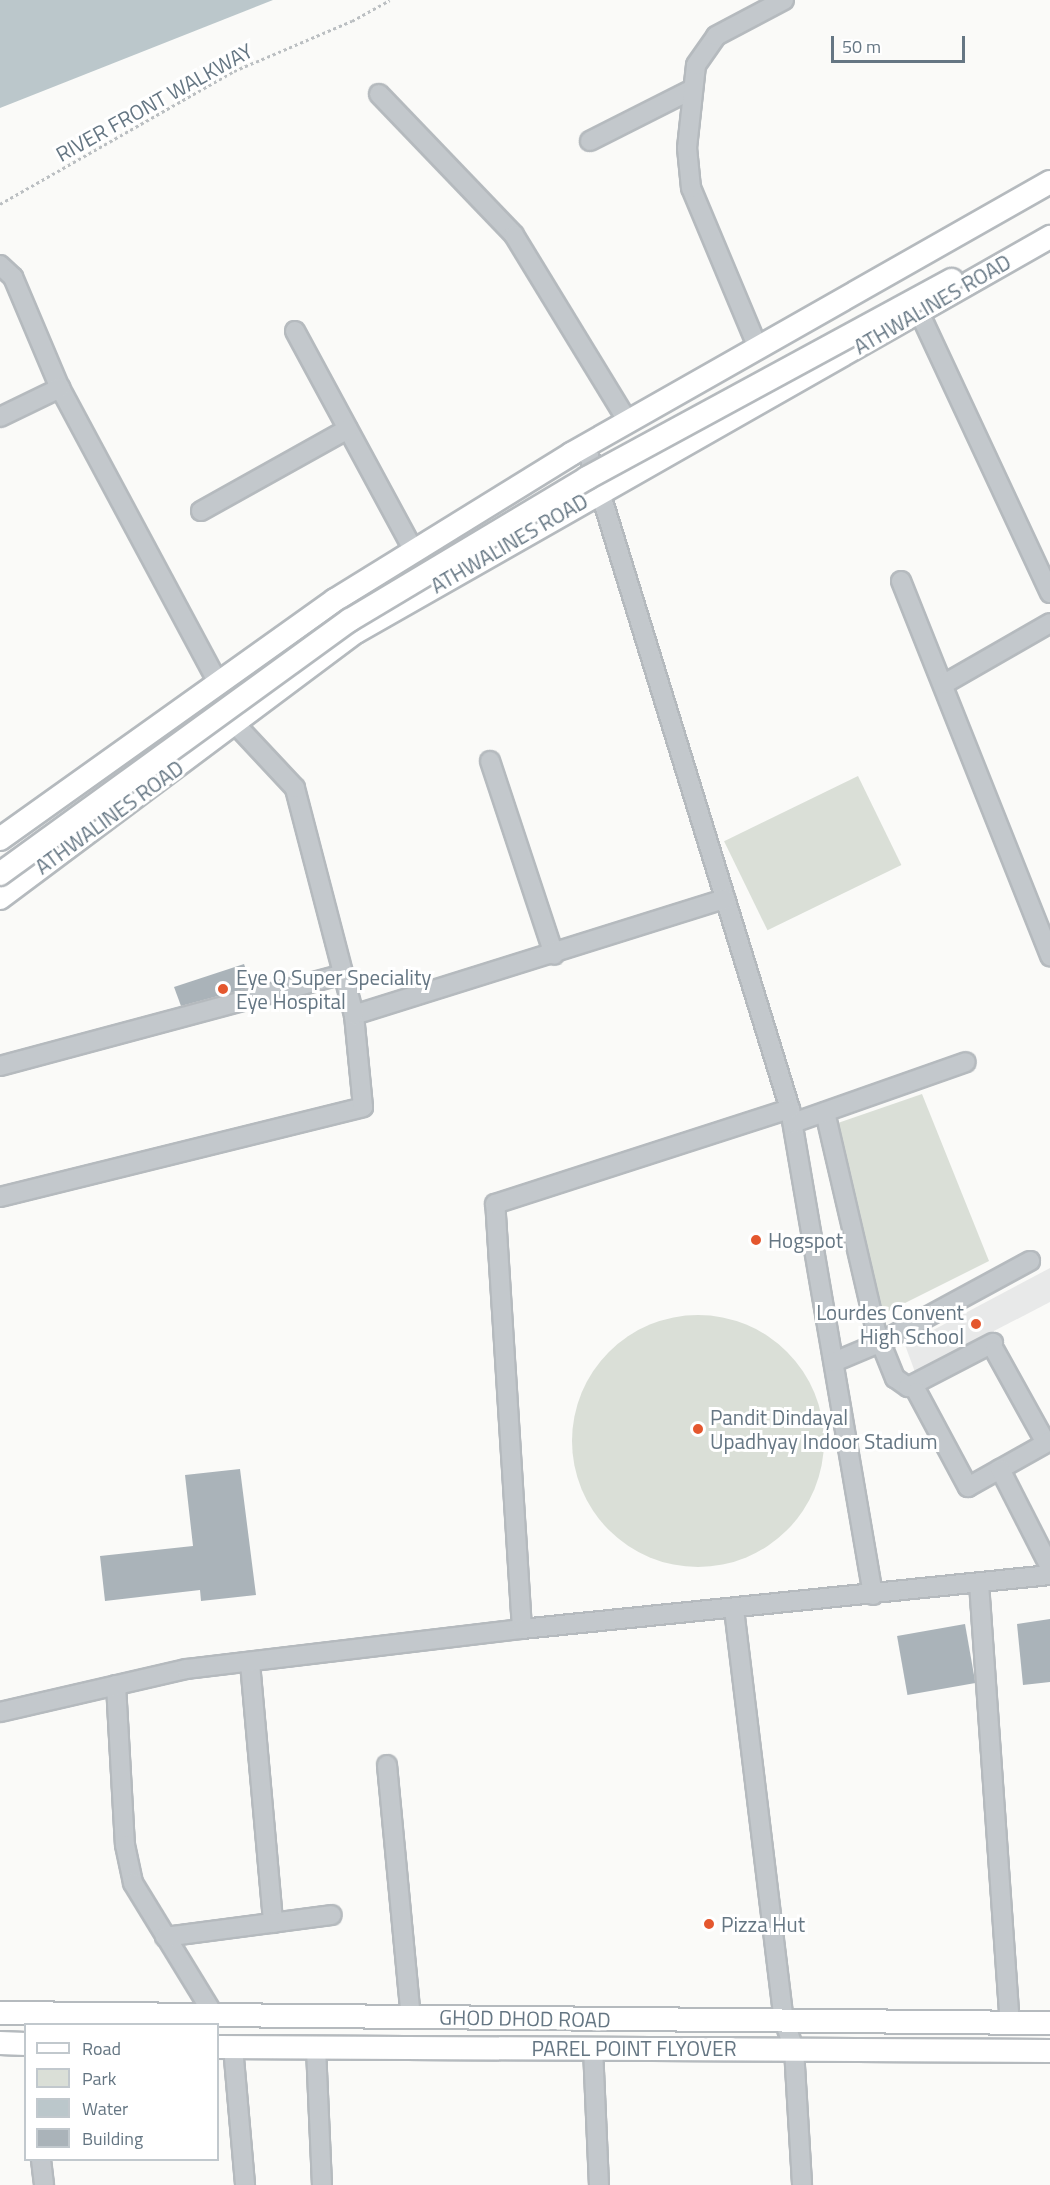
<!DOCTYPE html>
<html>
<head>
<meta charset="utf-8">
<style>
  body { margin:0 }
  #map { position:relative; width:1050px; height:2185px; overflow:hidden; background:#fafaf8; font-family:"Titillium Web",sans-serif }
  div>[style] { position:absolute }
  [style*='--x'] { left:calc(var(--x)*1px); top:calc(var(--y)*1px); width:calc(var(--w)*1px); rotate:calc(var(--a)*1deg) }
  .built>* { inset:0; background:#e8e9e9 }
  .green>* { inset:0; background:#dadfd7; transform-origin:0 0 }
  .round { border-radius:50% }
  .water>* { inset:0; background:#bbc7cb }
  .building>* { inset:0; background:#aab3b9; transform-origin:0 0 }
  .path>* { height:3px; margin-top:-1.5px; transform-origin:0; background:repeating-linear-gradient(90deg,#bbbfc2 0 3px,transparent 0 6px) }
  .roads { filter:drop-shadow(2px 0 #b5babe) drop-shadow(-2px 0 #b5babe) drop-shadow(0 2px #b5babe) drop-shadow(0 -2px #b5babe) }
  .minor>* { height:18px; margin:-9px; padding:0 9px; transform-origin:9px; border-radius:9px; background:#c3c8cc }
  .major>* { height:22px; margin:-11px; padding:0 11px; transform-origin:11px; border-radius:11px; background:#fff }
  .bridges { filter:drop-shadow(2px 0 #b5babe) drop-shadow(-2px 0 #b5babe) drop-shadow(0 2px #b5babe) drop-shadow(0 -2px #b5babe) }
  .major-bridge>* { height:22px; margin:-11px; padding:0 11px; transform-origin:11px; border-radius:11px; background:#fff }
  .dots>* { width:16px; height:16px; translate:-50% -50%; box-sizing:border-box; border:3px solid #fff; border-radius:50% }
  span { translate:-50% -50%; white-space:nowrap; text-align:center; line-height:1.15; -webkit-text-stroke:6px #fff; paint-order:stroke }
  .street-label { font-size:21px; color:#657683 }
  .poi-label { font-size:21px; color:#657683 }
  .left { translate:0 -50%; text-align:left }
  .right { translate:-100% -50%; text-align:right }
  .legend { position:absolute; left:24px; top:2023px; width:195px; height:138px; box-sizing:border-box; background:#fff; border:2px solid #c1c8cd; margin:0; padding:8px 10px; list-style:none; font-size:18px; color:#657683 }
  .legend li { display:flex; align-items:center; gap:12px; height:30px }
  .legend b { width:30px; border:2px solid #c1c8cd }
  .scale { position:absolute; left:831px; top:36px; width:134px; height:27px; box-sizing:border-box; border:3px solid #657683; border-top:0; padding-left:8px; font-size:18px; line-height:21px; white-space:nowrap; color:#657683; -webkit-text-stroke:4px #fff; paint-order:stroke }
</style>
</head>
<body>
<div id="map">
  <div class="built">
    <div style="clip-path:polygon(1050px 1268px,1050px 1302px,915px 1372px,905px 1345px)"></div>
  </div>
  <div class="green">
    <div style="left:858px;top:776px;width:99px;height:149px;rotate:64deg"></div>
    <div style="clip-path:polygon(922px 1094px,989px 1261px,883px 1314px,835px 1124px)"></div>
    <div class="round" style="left:572px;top:1315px;width:252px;height:252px"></div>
  </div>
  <div class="water">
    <div style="clip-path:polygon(0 0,273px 0,0 108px)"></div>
  </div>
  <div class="building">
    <div style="clip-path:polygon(244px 964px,252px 987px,181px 1006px,174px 987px)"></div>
    <div style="clip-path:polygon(240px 1469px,256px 1595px,201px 1601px,200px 1590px,105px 1601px,100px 1556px,193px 1546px,185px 1475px)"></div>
    <div style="clip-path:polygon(1050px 1619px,1050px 1682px,1023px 1685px,1017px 1624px)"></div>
    <div style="left:965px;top:1624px;width:60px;height:69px;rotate:80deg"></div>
  </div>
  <div class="path">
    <div style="--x:0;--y:204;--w:269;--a:-29.6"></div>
    <div style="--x:234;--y:71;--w:128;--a:-23"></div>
    <div style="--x:352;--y:21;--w:43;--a:-28.9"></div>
  </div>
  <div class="roads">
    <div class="minor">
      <div style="--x:379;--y:94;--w:195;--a:46.2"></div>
      <div style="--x:514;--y:235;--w:219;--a:58.6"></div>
      <div style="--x:590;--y:141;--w:115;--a:-26.8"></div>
      <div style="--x:0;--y:265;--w:18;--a:43"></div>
      <div style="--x:13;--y:277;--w:121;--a:67.1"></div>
      <div style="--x:60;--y:388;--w:335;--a:61.8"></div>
      <div style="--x:919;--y:312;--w:310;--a:65"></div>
      <div style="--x:295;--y:331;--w:250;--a:61.6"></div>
      <div style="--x:758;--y:348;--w:173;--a:-112.7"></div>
      <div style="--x:691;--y:188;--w:40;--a:-95.7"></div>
      <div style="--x:687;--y:148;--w:83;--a:-83.8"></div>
      <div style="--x:696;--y:65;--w:35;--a:-55"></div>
      <div style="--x:716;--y:36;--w:77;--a:-27.9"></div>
      <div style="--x:0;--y:417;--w:67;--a:-25.8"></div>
      <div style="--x:586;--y:446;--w:694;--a:72.9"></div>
      <div style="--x:790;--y:1109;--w:493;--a:80.3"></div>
      <div style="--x:201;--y:511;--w:168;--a:-29.2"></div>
      <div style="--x:901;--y:581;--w:404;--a:68.3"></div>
      <div style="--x:944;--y:684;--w:122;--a:-29.9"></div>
      <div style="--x:490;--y:761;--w:204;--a:71.7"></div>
      <div style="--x:354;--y:1015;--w:389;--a:-17.4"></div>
      <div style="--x:0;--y:1066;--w:356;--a:-15"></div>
      <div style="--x:825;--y:1112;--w:225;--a:76.9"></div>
      <div style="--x:876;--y:1331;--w:51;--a:68"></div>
      <div style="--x:895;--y:1378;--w:16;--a:35"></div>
      <div style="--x:908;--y:1387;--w:96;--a:-27.4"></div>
      <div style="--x:793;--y:1123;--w:183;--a:-19.4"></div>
      <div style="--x:0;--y:1197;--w:374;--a:-13.9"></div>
      <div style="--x:363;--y:1107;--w:92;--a:-95.6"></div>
      <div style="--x:354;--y:1015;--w:235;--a:-104.6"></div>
      <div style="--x:295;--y:788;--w:86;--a:-133.1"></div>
      <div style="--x:995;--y:1351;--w:105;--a:61"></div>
      <div style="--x:834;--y:1362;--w:49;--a:-22.9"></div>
      <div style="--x:879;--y:1343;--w:172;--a:-28.5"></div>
      <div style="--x:917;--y:1392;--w:108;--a:61.8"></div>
      <div style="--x:968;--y:1487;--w:94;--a:-29.3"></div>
      <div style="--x:1000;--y:1469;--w:110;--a:63"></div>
      <div style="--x:979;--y:1583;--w:441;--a:86"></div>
      <div style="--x:734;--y:1609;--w:415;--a:83.1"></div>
      <div style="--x:784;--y:2021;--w:30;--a:70"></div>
      <div style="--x:794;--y:2049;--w:136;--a:86.6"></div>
      <div style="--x:522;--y:1629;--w:426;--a:-93.6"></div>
      <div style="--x:495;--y:1204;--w:310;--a:-17.9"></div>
      <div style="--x:250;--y:1663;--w:261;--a:84.9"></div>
      <div style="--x:116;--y:1685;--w:160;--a:86.8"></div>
      <div style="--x:125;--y:1845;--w:39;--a:78"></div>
      <div style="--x:133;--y:1883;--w:155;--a:58.5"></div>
      <div style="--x:0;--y:1712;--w:191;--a:-13"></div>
      <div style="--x:186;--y:1669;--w:338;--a:-6.8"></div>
      <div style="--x:522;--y:1629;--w:531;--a:-5.84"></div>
      <div style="--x:387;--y:1765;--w:253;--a:84.6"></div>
      <div style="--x:165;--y:1937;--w:168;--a:-7.5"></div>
      <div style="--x:233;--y:2047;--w:139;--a:85"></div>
      <div style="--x:316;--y:2048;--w:137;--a:87.5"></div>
      <div style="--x:593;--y:2048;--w:137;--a:87.5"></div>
      <div style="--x:41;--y:2160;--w:25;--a:83"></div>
    </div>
    <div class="major">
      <div style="--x:0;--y:839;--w:412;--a:-35.5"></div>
      <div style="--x:335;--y:600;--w:278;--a:-31.7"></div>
      <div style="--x:571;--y:454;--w:551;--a:-29.59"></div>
      <div style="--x:0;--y:898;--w:444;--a:-36.8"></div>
      <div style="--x:356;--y:632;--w:799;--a:-29.65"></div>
      <div style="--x:0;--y:2013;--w:1050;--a:0.55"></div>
      <div style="--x:0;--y:2043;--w:26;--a:2"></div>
      <div style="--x:218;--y:2047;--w:832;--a:0.28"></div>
    </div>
  </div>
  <div class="bridges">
    <div class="major-bridge">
      <div style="--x:0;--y:874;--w:432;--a:-36"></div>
      <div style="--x:350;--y:620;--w:276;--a:-30.9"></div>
      <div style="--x:587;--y:478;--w:415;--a:-28.5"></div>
    </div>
  </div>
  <div class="dots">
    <div style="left:223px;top:989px;background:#e4572e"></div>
    <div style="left:756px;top:1240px;background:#e4572e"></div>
    <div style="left:976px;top:1324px;background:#e4572e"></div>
    <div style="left:698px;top:1429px;background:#e4572e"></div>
    <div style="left:709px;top:1924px;background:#e4572e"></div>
  </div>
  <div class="street-label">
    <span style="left:154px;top:102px;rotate:-29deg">RIVER FRONT WALKWAY</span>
    <span style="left:932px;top:304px;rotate:-30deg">ATHWALINES ROAD</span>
    <span style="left:509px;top:543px;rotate:-30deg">ATHWALINES ROAD</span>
    <span style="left:109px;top:817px;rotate:-36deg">ATHWALINES ROAD</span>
    <span style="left:525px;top:2018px;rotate:1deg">GHOD DHOD ROAD</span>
    <span style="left:634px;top:2048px">PAREL POINT FLYOVER</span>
  </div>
  <div class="poi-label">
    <span class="left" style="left:236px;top:989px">Eye Q Super Speciality<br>Eye Hospital</span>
    <span class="left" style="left:768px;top:1240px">Hogspot</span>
    <span class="right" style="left:964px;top:1324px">Lourdes Convent<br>High School</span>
    <span class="left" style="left:710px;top:1429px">Pandit Dindayal<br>Upadhyay Indoor Stadium</span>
    <span class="left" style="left:721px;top:1924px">Pizza Hut</span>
  </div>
  <ul class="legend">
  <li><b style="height:8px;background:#fff"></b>Road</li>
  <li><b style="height:16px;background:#dadfd7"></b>Park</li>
  <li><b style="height:16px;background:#bbc7cb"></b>Water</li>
  <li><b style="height:16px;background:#aab3b9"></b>Building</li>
  </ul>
  <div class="scale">50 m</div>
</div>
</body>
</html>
